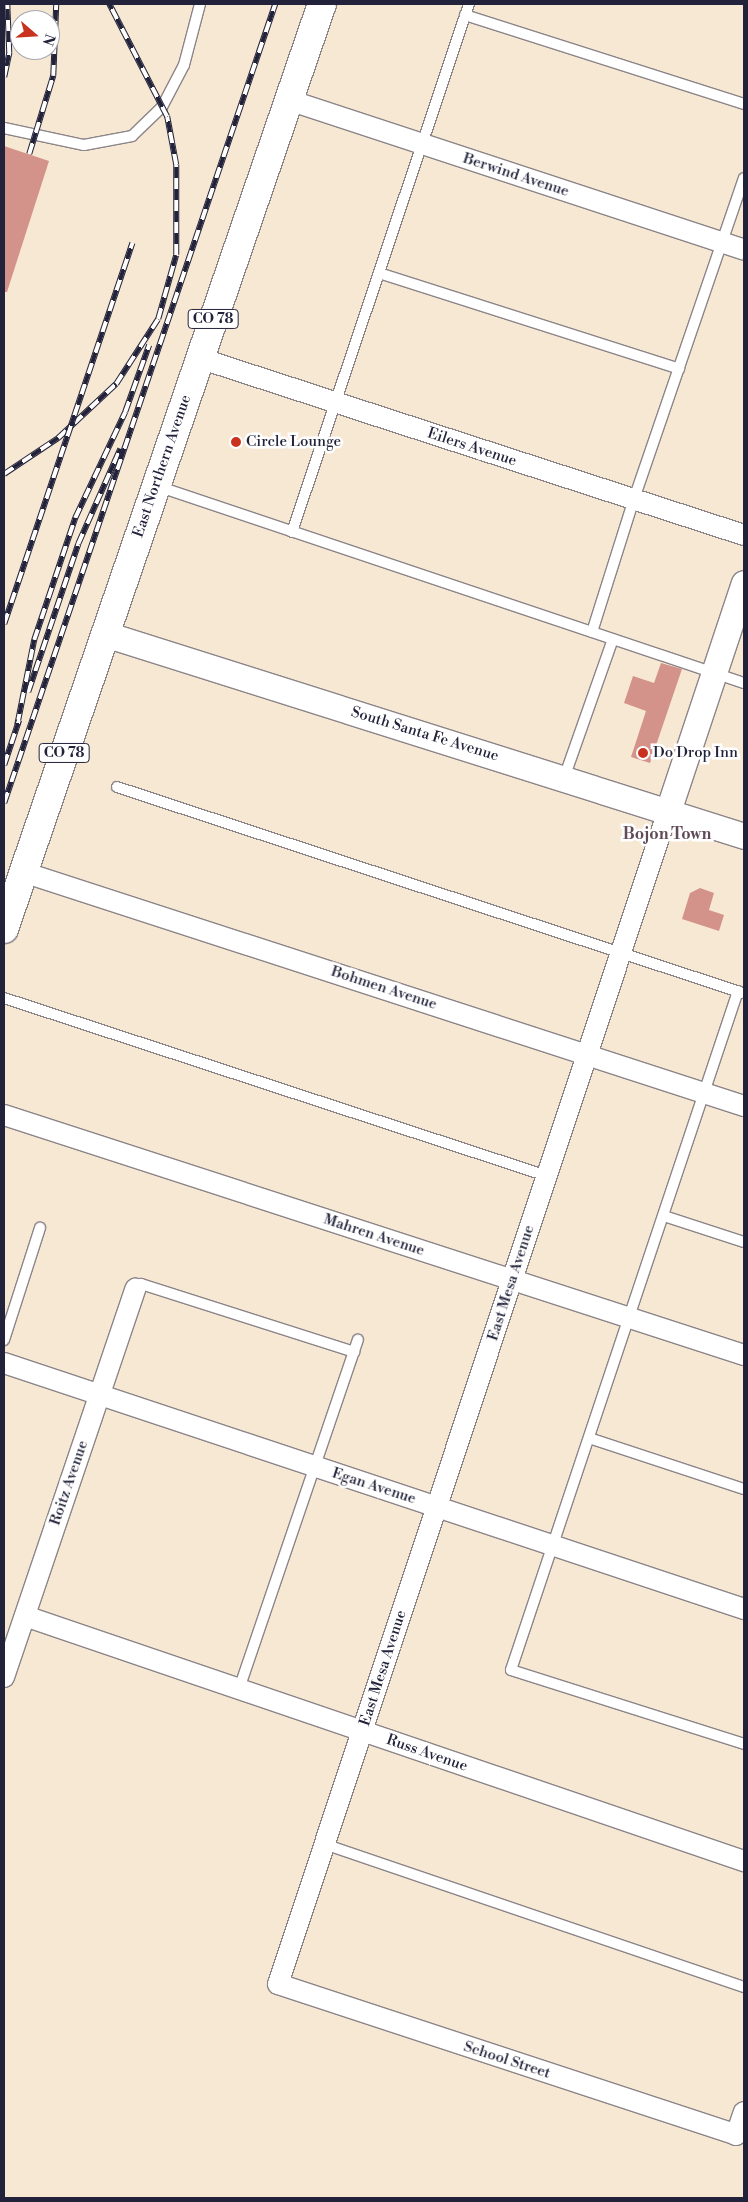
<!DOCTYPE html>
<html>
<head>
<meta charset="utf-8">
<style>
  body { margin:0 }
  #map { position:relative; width:748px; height:2202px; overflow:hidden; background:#f7e8d4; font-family:"Libre Bodoni",serif }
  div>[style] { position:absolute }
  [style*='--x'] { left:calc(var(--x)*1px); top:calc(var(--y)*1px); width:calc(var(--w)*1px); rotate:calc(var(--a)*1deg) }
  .building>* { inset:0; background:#d4938a }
  .roads { filter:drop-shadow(1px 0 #8c8588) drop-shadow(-1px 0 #8c8588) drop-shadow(0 1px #8c8588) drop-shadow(0 -1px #8c8588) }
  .service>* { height:10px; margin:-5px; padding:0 5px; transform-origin:5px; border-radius:5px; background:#fff }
  .minor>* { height:20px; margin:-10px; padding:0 10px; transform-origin:10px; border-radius:10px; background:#fff }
  .tertiary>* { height:25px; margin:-12.5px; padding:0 12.5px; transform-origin:12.5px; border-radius:12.5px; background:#fff }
  .primary>* { height:28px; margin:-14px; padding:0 14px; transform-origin:14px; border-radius:14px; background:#fff }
  .rail>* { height:5.5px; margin-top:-2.75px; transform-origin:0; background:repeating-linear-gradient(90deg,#fff 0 11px,#22223b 0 22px); box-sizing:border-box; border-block:1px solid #22223b }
  .dots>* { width:14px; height:14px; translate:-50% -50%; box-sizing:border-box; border:2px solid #fff; border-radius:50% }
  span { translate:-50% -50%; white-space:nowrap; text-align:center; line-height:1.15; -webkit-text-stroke:5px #fff; paint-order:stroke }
  .shield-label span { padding:1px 4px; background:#fff; border:1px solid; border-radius:4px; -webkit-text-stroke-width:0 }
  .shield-label { font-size:14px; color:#22223b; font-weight:700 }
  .street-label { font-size:15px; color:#22223b }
  .poi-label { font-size:15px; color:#22223b }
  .left { translate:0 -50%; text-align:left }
  .neighbourhood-label { font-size:16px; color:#604a57; font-weight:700 }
  .frame { position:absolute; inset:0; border:5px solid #22223b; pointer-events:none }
  .north { position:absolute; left:10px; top:10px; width:50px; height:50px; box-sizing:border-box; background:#fff; border:1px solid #a7a7b1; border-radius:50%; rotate:109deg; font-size:14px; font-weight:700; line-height:20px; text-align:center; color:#22223b }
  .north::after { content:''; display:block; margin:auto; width:18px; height:22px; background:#c8321e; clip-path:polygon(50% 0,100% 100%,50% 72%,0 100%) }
</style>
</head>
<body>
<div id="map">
  <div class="building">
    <div style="clip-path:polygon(4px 146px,49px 161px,7px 292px,4px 292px)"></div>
    <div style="clip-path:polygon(661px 663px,682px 669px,650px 763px,631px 757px,646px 711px,624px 703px,633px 676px,654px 683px)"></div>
    <div style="clip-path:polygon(700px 888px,714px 893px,709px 910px,724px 915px,719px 931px,682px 919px,690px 893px)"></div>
  </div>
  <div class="roads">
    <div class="service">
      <div style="--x:465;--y:15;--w:293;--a:17.7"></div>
      <div style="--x:4;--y:128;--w:82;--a:12"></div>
      <div style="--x:84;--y:145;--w:49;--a:-10.6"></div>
      <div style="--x:132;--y:136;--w:42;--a:-44"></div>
      <div style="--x:162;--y:107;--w:47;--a:-62.4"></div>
      <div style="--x:184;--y:65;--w:63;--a:-75.3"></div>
      <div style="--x:379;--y:273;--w:315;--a:17.7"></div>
      <div style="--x:157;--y:486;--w:619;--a:18.55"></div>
      <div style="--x:292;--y:532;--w:557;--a:-71.47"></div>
      <div style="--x:592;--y:632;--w:139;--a:-72.5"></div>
      <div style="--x:634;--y:499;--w:339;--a:-71.1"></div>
      <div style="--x:564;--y:778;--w:147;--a:-70.6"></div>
      <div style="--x:117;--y:787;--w:659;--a:18.22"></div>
      <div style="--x:738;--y:991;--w:716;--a:108.49"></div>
      <div style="--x:511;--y:1670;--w:244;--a:17.6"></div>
      <div style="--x:4;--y:998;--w:571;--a:18.15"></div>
      <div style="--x:664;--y:1216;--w:84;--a:18"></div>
      <div style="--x:135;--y:1289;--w:8;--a:-40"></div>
      <div style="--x:141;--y:1284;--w:224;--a:17.7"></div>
      <div style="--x:4;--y:1340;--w:118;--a:-72.2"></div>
      <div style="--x:589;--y:1438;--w:163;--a:18.2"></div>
      <div style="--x:239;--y:1689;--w:369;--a:-71.2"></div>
      <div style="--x:324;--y:1844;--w:444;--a:18.8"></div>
    </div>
    <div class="minor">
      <div style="--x:289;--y:100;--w:479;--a:18.2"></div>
      <div style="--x:199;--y:358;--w:573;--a:17.99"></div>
      <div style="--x:668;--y:811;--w:1236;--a:108.39"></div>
      <div style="--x:278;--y:1984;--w:482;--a:18.2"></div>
      <div style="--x:736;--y:2135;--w:24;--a:-71"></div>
      <div style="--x:23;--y:872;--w:758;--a:17.98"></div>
      <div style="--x:4;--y:1115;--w:778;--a:17.97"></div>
      <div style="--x:4;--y:1363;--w:780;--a:18.39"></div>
      <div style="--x:25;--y:1616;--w:760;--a:18.82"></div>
      <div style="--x:4;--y:1677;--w:410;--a:-71.3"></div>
    </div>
    <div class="tertiary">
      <div style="--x:105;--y:634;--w:670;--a:17.54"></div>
      <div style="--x:668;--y:811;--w:240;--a:-71.6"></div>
    </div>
    <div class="primary">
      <div style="--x:4;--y:929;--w:978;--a:-71.03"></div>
    </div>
  </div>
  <div class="rail">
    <div style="--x:4;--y:77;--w:25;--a:-78"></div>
    <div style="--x:9;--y:53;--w:49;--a:-92.3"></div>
    <div style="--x:29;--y:154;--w:82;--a:-72.9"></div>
    <div style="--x:53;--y:76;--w:72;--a:-87.6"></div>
    <div style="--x:4;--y:474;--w:65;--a:-33.7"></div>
    <div style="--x:58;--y:438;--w:79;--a:-43"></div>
    <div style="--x:116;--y:384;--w:77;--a:-57.1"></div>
    <div style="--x:158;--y:319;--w:66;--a:-74.3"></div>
    <div style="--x:176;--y:255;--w:90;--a:-90"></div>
    <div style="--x:176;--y:165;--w:49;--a:-100.6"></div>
    <div style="--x:167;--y:117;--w:127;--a:-117.2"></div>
    <div style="--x:4;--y:624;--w:402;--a:-71.4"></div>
    <div style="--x:28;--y:692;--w:156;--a:-71.3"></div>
    <div style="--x:78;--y:544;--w:104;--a:-66.1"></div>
    <div style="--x:17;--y:725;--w:87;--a:-78.7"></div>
    <div style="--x:34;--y:640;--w:129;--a:-71.4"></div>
    <div style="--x:75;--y:518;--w:117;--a:-64.7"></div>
    <div style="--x:125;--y:412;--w:71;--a:-70.3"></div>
    <div style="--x:4;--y:765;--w:47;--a:-71.6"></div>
    <div style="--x:4;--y:803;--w:844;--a:-71.26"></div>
  </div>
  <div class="dots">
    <div style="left:236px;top:442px;background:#c8321e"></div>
    <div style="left:643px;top:753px;background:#c8321e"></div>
  </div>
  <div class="shield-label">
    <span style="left:213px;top:319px">CO 78</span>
    <span style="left:64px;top:753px">CO 78</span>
  </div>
  <div class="street-label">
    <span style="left:516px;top:175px;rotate:18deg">Berwind Avenue</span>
    <span style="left:472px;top:447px;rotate:18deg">Eilers Avenue</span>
    <span style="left:162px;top:466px;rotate:-71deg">East Northern Avenue</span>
    <span style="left:425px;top:734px;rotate:17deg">South Santa Fe Avenue</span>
    <span style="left:384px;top:988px;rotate:18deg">Bohmen Avenue</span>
    <span style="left:374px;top:1235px;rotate:18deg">Mahren Avenue</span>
    <span style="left:511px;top:1283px;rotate:-72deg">East Mesa Avenue</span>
    <span style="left:69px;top:1483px;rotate:-71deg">Roitz Avenue</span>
    <span style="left:374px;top:1486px;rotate:18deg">Egan Avenue</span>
    <span style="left:383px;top:1668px;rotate:-72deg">East Mesa Avenue</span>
    <span style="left:427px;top:1753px;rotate:19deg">Russ Avenue</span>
    <span style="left:507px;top:2060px;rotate:18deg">School Street</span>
  </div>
  <div class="poi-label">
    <span class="left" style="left:246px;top:442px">Circle Lounge</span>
    <span class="left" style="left:653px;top:753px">Do Drop Inn</span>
  </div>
  <div class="neighbourhood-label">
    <span style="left:667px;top:834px">Bojon Town</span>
  </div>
  <div class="frame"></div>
  <div class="north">N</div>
</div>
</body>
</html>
